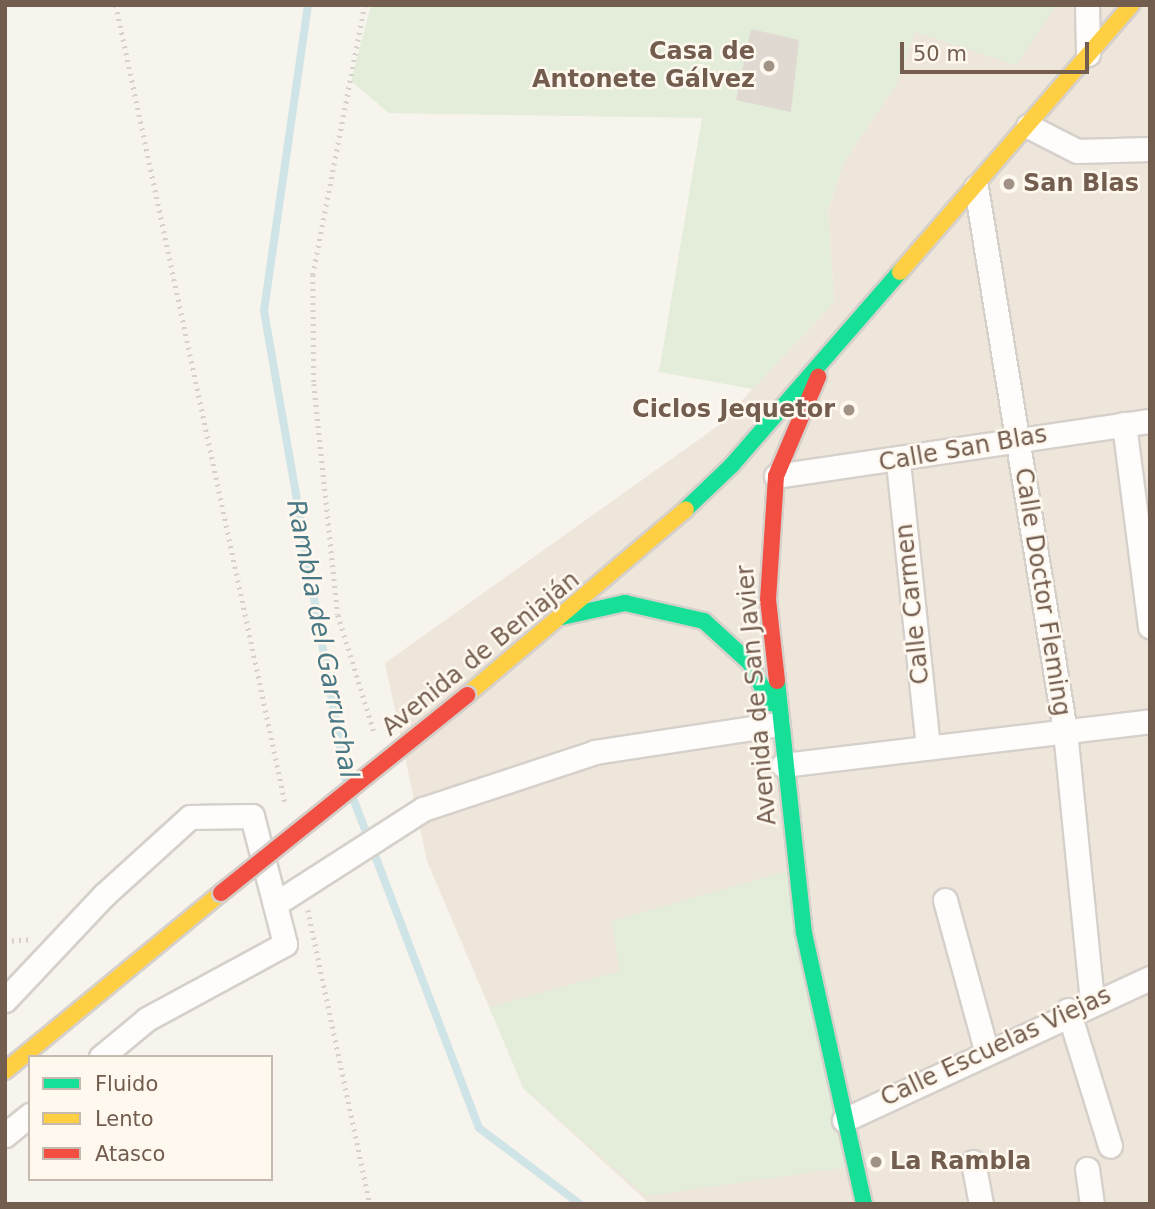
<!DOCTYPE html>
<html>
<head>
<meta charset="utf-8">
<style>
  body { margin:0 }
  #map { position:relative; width:1155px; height:1209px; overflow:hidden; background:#f7f3ed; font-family:"DejaVu Sans",sans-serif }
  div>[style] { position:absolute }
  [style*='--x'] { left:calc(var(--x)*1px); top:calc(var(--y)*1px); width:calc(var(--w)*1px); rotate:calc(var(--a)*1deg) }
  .residential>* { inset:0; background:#efe6db }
  .green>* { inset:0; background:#e4edd9 }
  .stream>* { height:8px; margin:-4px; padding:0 4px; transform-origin:4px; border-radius:4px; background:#cfe4e6 }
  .building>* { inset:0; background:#e0d9d2 }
  .path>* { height:4.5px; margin-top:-2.25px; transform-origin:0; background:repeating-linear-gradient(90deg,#d7d1cc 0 2px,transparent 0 7px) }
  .roads { filter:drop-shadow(2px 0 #d6d0cb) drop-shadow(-2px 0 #d6d0cb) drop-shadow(0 2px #d6d0cb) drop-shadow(0 -2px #d6d0cb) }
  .street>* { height:23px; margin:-11.5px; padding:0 11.5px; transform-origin:11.5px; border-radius:11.5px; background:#fefdfc }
  .fast>* { height:16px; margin:-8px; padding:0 8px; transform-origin:8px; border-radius:8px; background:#16e098 }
  .slow>* { height:16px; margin:-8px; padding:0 8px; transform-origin:8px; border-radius:8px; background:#ffcf43 }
  .jam>* { height:16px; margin:-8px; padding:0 8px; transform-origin:8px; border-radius:8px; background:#f24e42 }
  .bridges { filter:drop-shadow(2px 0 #d5cec8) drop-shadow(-2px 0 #d5cec8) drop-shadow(0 2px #d5cec8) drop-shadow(0 -2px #d5cec8) }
  .jam-bridge>* { height:16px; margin:-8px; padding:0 8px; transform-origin:8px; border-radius:8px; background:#f24e42 }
  .dots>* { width:19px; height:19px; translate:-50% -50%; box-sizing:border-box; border:4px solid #fef8ef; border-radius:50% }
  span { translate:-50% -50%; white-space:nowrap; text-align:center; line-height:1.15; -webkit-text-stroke:5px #fef8ef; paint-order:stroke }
  .poi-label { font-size:24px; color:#735d4e; font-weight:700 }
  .right { translate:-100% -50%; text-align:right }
  .left { translate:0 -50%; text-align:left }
  .street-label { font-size:24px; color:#735d4e }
  .water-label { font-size:26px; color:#4a7985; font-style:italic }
  .frame { position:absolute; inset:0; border:7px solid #735d4e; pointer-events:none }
  .legend { position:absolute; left:28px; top:1055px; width:245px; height:126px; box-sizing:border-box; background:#fef8ef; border:2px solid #c6baaf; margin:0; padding:9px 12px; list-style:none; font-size:21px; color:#735d4e }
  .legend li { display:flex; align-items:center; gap:14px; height:35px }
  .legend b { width:35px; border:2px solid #c6baaf }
  .scale { position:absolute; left:900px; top:42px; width:189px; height:32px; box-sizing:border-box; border:4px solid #735d4e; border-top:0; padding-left:9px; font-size:21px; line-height:24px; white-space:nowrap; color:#735d4e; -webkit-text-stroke:5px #fef8ef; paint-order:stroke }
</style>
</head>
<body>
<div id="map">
  <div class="residential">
    <div style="clip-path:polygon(1057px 5px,1150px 5px,1150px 1204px,650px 1204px,524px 1089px,427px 861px,385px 663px,718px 426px,834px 302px,828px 211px,844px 162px,897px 83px,915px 32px,1015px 64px)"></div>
  </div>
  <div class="green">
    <div style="clip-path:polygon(371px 5px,1057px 5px,1016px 65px,915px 32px,897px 83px,844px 162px,828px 210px,834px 302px,753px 389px,659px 372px,702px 118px,389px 113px,351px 81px)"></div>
    <div style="clip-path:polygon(795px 869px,855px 1166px,646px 1196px,524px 1089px,489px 1007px,620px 971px,612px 921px)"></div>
  </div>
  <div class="stream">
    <div style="--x:308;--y:5;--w:309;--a:98.2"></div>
    <div style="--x:264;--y:311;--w:475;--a:80.1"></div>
    <div style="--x:353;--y:798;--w:353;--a:69.1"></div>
    <div style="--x:479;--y:1128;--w:126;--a:37"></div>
  </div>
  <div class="building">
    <div style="clip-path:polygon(751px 29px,799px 40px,791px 112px,736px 100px)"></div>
  </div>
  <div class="path">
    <div style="--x:116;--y:5;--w:815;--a:78.03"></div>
    <div style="--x:365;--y:5;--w:275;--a:100.9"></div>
    <div style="--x:313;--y:275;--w:109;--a:89.5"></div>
    <div style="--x:314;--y:384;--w:232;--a:84.1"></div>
    <div style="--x:338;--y:615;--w:121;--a:72.8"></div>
    <div style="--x:308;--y:910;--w:300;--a:78.1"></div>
    <div style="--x:5;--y:941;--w:26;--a:-4"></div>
  </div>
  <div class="roads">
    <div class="street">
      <div style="--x:1087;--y:5;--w:49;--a:88.8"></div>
      <div style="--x:1028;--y:126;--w:55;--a:27"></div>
      <div style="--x:1077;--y:151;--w:73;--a:-1.6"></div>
      <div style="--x:976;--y:187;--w:551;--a:80.71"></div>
      <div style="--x:1065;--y:731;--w:270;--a:84.3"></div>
      <div style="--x:1124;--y:424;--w:204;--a:82.7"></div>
      <div style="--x:898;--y:462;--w:287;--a:84"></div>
      <div style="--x:776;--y:476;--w:378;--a:-8.4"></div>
      <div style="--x:783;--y:765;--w:370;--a:-6.8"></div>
      <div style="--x:945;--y:900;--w:156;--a:74.7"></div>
      <div style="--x:275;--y:904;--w:176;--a:-32.7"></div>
      <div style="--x:423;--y:809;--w:181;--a:-18.3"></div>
      <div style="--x:595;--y:752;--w:185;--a:-8.7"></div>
      <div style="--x:5;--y:1000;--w:144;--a:-46.7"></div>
      <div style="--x:104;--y:895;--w:116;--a:-42.2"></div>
      <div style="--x:190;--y:817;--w:62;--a:-0.9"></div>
      <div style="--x:252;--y:816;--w:132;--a:75.5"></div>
      <div style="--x:285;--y:944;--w:157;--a:151.5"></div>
      <div style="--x:147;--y:1019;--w:60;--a:140.4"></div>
      <div style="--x:1068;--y:1010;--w:142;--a:72.8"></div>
      <div style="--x:844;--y:1120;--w:337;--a:-24.9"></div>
      <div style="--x:5;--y:1135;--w:32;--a:-39"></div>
      <div style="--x:973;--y:1162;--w:43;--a:79.2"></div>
      <div style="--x:1087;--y:1169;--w:35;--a:82"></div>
    </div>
    <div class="fast">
      <div style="--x:686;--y:509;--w:64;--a:-43.7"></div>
      <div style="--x:732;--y:465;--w:256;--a:-49"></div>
      <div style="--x:562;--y:617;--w:65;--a:-12.5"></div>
      <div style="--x:625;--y:603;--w:81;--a:12.8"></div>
      <div style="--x:704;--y:621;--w:62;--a:42.4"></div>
      <div style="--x:750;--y:663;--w:45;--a:63.4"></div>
      <div style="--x:777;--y:681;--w:253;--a:83.9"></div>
      <div style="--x:804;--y:933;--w:278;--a:77.5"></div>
    </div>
    <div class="slow">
      <div style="--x:900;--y:272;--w:353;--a:-49.1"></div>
      <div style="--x:467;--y:695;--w:287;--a:-40.3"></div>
      <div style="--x:5;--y:1071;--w:280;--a:-39.5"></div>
    </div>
    <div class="jam">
      <div style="--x:777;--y:681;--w:81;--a:-96.3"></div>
      <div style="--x:768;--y:600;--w:124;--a:-86.3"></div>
      <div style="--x:776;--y:476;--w:108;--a:-67"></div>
    </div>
  </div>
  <div class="bridges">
    <div class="jam-bridge">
      <div style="--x:221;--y:893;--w:316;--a:-38.8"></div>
    </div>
  </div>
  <div class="dots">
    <div style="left:769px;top:66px;background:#a19286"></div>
    <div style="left:1009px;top:184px;background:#a19286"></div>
    <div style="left:849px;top:410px;background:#a19286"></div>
    <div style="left:876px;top:1162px;background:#a19286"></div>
  </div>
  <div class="poi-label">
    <span class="right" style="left:755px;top:66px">Casa de<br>Antonete Gálvez</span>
    <span class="left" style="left:1023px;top:184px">San Blas</span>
    <span class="right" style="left:835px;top:410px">Ciclos Jequetor</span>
    <span class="left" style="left:890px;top:1162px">La Rambla</span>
  </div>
  <div class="street-label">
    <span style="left:963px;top:449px;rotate:-10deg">Calle San Blas</span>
    <span style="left:1042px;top:592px;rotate:81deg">Calle Doctor Fleming</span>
    <span style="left:913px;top:604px;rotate:-96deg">Calle Carmen</span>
    <span style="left:481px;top:654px;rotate:-39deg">Avenida de Beniaján</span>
    <span style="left:757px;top:695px;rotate:-95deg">Avenida de San Javier</span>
    <span style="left:996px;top:1047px;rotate:-25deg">Calle Escuelas Viejas</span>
  </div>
  <div class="water-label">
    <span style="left:322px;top:639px;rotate:79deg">Rambla del Garruchal</span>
  </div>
  <div class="frame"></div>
  <ul class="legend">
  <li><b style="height:9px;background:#16e098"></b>Fluido</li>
  <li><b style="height:9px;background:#ffcf43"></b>Lento</li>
  <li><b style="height:9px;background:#f24e42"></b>Atasco</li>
  </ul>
  <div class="scale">50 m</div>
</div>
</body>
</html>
